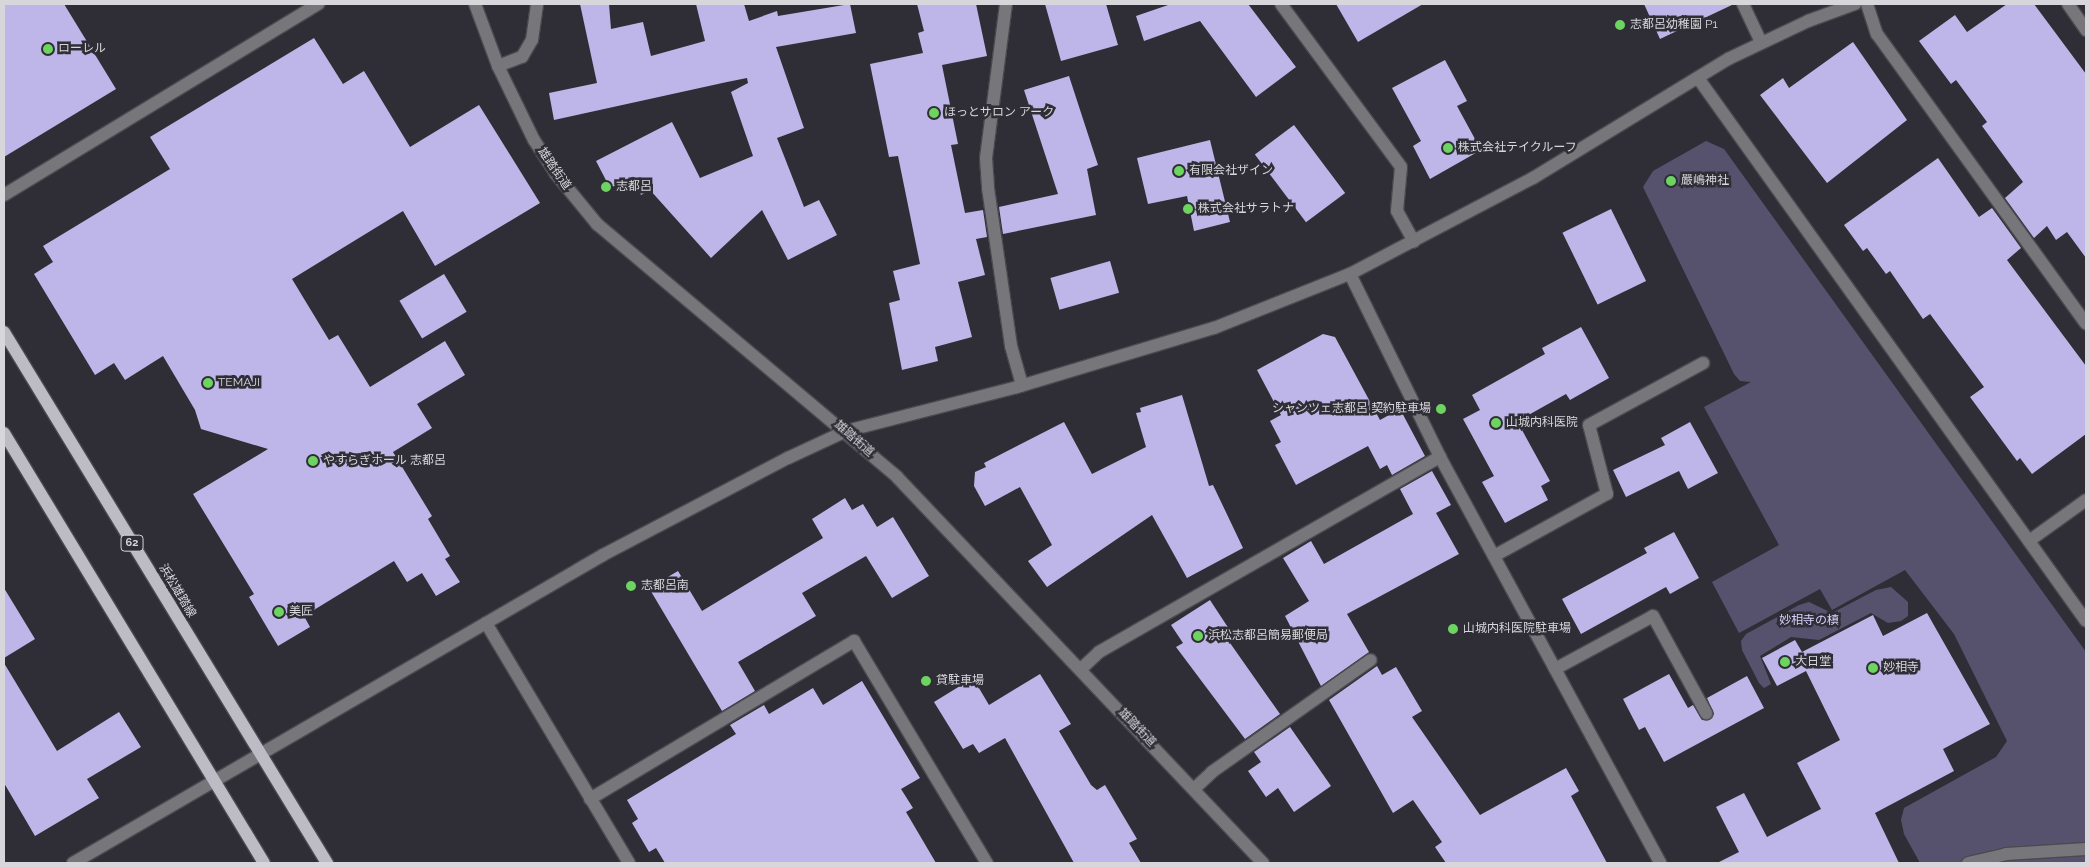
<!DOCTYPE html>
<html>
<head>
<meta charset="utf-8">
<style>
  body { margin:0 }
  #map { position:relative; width:2090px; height:867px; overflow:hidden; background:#2f2e36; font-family:Raleway,"Noto Sans JP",sans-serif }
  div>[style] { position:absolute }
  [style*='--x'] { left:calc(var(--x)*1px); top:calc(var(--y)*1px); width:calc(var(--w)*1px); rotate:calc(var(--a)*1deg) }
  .green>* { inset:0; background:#56526e }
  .building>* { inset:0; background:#beb6e8; transform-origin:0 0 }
  .roads { filter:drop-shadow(1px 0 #4a4950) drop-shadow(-1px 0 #4a4950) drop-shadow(0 1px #4a4950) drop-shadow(0 -1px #4a4950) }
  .minor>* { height:12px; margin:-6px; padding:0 6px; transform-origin:6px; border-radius:6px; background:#77767a }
  .major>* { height:12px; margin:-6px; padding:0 6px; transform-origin:6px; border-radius:6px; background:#bdbcc5 }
  .dots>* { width:14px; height:14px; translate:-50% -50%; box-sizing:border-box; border:2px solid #2f2e36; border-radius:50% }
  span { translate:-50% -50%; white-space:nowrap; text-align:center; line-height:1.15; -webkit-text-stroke:5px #2f2e36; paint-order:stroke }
  .shield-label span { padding:1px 4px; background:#2f2e36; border:1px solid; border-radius:4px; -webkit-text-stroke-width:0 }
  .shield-label { font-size:11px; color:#d6d6db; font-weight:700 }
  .poi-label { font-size:12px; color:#d6d6db }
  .left { translate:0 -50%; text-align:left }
  .right { translate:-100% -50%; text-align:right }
  .street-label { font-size:12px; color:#d6d6db }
  .park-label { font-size:12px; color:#d7d0fd }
  .frame { position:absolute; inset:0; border:5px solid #d6d6db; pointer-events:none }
</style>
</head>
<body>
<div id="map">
  <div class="green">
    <div style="clip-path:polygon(1706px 141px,1724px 149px,2086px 652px,2086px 863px,1920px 863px,1904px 834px,1901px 820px,1904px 808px,1996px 757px,2007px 741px,1954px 634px,1905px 570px,1832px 610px,1820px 589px,1739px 633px,1712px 582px,1779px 545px,1704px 407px,1751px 382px,1740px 381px,1734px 374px,1643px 187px,1653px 171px)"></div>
    <div style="clip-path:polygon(1891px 587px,1908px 602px,1908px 616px,1901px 621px,1888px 623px,1871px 613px,1819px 640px,1791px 637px,1760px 656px,1771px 684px,1764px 688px,1759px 683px,1742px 650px,1741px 641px,1746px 634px,1799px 605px,1809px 602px,1832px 613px,1876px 590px)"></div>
  </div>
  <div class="building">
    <div style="clip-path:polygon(4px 4px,64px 4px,116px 89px,4px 157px)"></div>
    <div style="clip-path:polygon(580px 4px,609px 4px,611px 29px,643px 22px,651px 56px,705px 41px,696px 4px,744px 4px,749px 21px,777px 11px,778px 16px,850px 4px,856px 33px,776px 47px,804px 128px,777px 138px,804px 207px,819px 200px,837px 235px,788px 260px,762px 210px,711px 258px,650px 190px,641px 195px,632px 177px,610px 188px,596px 161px,672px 122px,700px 178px,753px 156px,731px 92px,748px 83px,747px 78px,727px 82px,554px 120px,549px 93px,597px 83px)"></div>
    <div style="clip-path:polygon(917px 4px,976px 4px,987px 56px,942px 65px,958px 144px,951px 145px,965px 213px,983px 210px,987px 237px,976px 239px,985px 275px,958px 282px,972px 337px,935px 347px,938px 361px,902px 370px,889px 303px,900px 300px,893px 271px,920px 264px,898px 156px,889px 157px,870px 64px,923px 53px,918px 33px,924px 31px)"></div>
    <div style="clip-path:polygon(1045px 4px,1106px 4px,1118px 45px,1061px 61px)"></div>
    <div style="clip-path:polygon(1171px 4px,1248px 4px,1296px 67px,1256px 97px,1200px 21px,1144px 41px,1136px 16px)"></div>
    <div style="clip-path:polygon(1336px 4px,1423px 4px,1358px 42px)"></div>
    <div style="clip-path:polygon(1644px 4px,1734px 4px,1660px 39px)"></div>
    <div style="clip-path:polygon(2007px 4px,2034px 4px,2086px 74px,2086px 258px,2067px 232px,2056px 240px,2047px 226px,2034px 238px,2005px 198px,2023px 182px,1982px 126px,1987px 122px,1956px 80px,1951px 84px,1919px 41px,1955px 15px,1967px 32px)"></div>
    <div style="clip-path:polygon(314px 38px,343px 84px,364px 71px,410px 147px,479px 105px,540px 203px,435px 266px,403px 211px,292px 279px,329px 340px,338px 335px,370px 387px,445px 341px,465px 375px,417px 404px,432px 428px,393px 452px,432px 516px,428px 519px,450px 556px,445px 559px,460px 582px,436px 596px,422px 573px,407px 582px,394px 561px,304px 616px,310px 627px,278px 646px,249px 597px,254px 594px,193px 494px,268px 449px,201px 429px,195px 410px,163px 356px,125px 380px,114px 363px,95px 375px,34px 274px,53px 262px,43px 246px,170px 169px,150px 137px)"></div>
    <div style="clip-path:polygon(1853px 42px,1907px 120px,1827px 183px,1760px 95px,1783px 78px,1789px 88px)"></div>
    <div style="clip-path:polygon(1445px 60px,1467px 101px,1457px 106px,1481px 150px,1430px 179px,1413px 146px,1421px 141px,1392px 88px)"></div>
    <div style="clip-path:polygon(1069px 76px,1098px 165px,1087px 169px,1096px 215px,1003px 234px,999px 207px,1058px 194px,1024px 90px)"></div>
    <div style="left:1294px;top:125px;width:85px;height:49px;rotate:53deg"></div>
    <div style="clip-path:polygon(1210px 140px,1230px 222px,1194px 231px,1187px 196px,1148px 204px,1137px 158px)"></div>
    <div style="clip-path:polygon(1938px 158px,1979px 217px,1992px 208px,2021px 248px,2007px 260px,2086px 366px,2086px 434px,2032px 474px,2020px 458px,2017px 461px,1970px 397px,1984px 387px,1930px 314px,1923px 319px,1890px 271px,1886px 274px,1867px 248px,1863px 251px,1844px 225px)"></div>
    <div style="left:1611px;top:209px;width:80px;height:54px;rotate:64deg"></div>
    <div style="left:1110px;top:261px;width:33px;height:62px;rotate:74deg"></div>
    <div style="left:444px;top:274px;width:44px;height:52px;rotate:59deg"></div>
    <div style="clip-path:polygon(1581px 327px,1609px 378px,1570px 400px,1566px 394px,1523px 418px,1528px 427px,1522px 430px,1550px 481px,1541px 486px,1548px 500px,1505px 523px,1482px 482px,1494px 476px,1463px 419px,1480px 410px,1472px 395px,1545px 354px,1542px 348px)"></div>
    <div style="clip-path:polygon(1323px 334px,1335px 337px,1380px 420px,1400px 409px,1425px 456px,1392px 475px,1387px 465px,1380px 469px,1368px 446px,1296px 485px,1275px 445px,1281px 442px,1270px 421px,1281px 415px,1257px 370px)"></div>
    <div style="clip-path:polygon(1182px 395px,1209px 486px,1213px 485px,1243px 548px,1187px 578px,1152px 515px,1047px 587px,1028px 561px,1052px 545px,1020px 487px,985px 506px,974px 486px,975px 472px,986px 467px,984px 463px,1064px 422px,1092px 474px,1146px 447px,1136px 413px,1141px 412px,1140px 408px)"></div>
    <div style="clip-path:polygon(1690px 422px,1718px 473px,1688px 489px,1679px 471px,1626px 497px,1613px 470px,1665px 445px,1661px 438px)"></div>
    <div style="clip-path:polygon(1432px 471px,1451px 505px,1436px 513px,1459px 554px,1347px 614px,1369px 652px,1321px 686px,1285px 616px,1309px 601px,1283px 558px,1311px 541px,1324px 564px,1413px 514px,1400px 489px)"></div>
    <div style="clip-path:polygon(845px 498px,852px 510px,863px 504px,877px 527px,893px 517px,929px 576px,892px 598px,866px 556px,802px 593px,816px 616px,738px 662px,755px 691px,722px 711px,649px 588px,678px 571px,702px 611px,823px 538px,812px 519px)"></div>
    <div style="clip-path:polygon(1674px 532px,1699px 578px,1670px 594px,1666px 587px,1581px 634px,1562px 599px,1647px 553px,1644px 548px)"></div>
    <div style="clip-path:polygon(4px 588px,35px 639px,4px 658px)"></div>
    <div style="clip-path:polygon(1210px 600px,1229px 629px,1223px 633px,1280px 714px,1245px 739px,1176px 647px,1183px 643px,1171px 625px)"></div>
    <div style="clip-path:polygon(1927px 613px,1990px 724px,1943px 749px,1954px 771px,1875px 813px,1899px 863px,1717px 863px,1739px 852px,1716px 807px,1744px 793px,1767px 837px,1821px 809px,1797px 763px,1840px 740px,1806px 671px,1777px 686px,1762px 658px,1795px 640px,1802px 652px,1873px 615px,1883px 636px)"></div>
    <div style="clip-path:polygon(4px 663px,57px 751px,119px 712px,141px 747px,87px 779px,99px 798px,35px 836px,4px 783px)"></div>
    <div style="clip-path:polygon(1377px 666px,1382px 675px,1396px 667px,1422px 711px,1412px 717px,1480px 815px,1566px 768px,1579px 791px,1571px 796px,1607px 863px,1446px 863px,1435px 847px,1442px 842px,1413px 800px,1393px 813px,1329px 700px)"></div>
    <div style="clip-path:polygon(1040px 674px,1071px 724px,1059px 731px,1091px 785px,1097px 790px,1105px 785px,1137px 839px,1129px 843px,1141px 863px,1074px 863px,1005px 738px,979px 753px,973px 744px,963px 749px,934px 702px,973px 678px,989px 705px)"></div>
    <div style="clip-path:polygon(1669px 674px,1688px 708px,1693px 705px,1702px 720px,1709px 720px,1714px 714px,1707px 698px,1747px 676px,1764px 708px,1664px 762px,1645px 727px,1639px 730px,1623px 699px)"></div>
    <div style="clip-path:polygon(862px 681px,920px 778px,901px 789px,913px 808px,906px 812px,936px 863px,665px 863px,656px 848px,649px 852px,632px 823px,638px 819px,627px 800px,736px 734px,730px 725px,764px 705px,769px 714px,813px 688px,823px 705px)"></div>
    <div style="clip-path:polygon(1290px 727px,1331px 786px,1294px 812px,1278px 788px,1266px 797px,1248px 771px,1261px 762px,1254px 752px)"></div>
  </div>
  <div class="roads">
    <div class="minor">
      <div style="--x:475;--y:4;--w:66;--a:69.6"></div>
      <div style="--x:498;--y:66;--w:82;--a:64.1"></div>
      <div style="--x:534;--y:140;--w:40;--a:57.1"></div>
      <div style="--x:556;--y:174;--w:65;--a:50.6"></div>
      <div style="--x:597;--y:224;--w:392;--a:40.1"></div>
      <div style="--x:897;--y:477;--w:532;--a:46.52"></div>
      <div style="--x:1006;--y:4;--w:155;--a:97.4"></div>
      <div style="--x:986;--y:158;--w:30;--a:86"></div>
      <div style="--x:988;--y:188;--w:160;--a:81.7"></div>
      <div style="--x:1011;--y:346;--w:41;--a:74.2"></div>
      <div style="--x:1281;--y:4;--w:202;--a:53.6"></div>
      <div style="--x:1401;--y:167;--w:44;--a:95.2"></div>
      <div style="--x:1397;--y:211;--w:35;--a:61"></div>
      <div style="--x:1743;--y:4;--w:42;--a:64.7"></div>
      <div style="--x:1867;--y:4;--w:32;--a:72"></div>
      <div style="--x:1877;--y:34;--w:357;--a:54.2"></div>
      <div style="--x:2068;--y:4;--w:32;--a:55"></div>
      <div style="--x:498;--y:66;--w:26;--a:-21"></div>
      <div style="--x:522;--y:57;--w:20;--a:-60"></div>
      <div style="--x:532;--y:40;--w:36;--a:-82"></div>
      <div style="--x:1698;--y:78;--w:667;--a:54.45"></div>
      <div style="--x:4;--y:195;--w:368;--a:-31.3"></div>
      <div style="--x:1350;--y:274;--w:204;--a:63.8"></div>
      <div style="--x:1440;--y:457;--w:462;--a:61.5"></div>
      <div style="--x:2029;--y:541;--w:70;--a:-35.7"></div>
      <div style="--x:1494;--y:556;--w:129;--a:-28.8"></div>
      <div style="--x:1607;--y:494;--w:71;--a:-104.6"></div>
      <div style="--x:1589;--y:425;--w:130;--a:-28.5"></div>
      <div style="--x:486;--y:623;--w:279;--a:59.2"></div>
      <div style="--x:1081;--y:669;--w:25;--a:-43"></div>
      <div style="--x:1099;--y:652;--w:393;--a:-29.8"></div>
      <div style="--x:1555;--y:669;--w:111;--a:-28.4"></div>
      <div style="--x:1653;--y:616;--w:111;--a:61.3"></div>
      <div style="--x:1195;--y:788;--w:23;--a:-43"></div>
      <div style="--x:1212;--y:772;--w:194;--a:-35.2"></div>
      <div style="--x:590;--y:799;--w:308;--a:-30.9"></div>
      <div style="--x:854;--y:641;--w:259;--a:59.1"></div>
      <div style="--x:73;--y:863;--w:613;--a:-30.16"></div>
      <div style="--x:603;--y:555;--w:209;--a:-27.7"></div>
      <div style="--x:788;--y:458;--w:64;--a:-25"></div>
      <div style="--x:846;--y:431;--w:177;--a:-14.4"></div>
      <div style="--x:1017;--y:387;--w:206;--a:-16.7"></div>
      <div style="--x:1214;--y:328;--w:146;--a:-21.7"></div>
      <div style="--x:1350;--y:274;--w:207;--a:-27.7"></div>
      <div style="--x:1533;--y:178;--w:228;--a:-31.4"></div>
      <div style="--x:1728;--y:59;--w:89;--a:-25.4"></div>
      <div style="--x:1808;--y:21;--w:50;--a:-19.9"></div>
      <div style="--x:1968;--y:863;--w:39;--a:-13"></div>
      <div style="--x:2006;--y:854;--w:80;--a:-3.6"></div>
    </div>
    <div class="major">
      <div style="--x:4;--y:332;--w:622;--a:58.69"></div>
      <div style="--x:4;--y:433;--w:502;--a:58.84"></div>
    </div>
  </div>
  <div class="dots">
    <div style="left:1620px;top:25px;background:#6dd361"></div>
    <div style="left:48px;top:49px;background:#6dd361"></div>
    <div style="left:934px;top:113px;background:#6dd361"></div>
    <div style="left:1448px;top:148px;background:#6dd361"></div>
    <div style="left:1179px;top:171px;background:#6dd361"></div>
    <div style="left:1671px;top:181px;background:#6dd361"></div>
    <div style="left:606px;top:187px;background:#6dd361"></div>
    <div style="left:1188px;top:209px;background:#6dd361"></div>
    <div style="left:208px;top:383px;background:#6dd361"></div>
    <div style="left:1441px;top:409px;background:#6dd361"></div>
    <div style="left:1496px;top:423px;background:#6dd361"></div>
    <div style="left:313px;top:461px;background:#6dd361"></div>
    <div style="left:631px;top:586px;background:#6dd361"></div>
    <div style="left:279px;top:612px;background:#6dd361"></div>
    <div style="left:1453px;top:629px;background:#6dd361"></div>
    <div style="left:1198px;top:636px;background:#6dd361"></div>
    <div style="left:1785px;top:662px;background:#6dd361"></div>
    <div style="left:1873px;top:668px;background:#6dd361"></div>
    <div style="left:926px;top:681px;background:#6dd361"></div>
  </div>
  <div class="shield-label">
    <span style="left:132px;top:543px">62</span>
  </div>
  <div class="poi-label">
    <span class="left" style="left:1630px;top:25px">志都呂幼稚園 P1</span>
    <span class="left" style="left:58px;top:49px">ローレル</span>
    <span class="left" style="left:944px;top:113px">ほっとサロン アーク</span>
    <span class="left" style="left:1458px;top:148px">株式会社テイクルーフ</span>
    <span class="left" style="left:1189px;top:171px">有限会社ザイン</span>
    <span class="left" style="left:1681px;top:181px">嚴嶋神社</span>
    <span class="left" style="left:616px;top:187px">志都呂</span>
    <span class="left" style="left:1198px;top:209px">株式会社サラトナ</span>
    <span class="left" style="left:218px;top:383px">TEMAJI</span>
    <span class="right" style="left:1431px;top:409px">シャンツェ志都呂 契約駐車場</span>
    <span class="left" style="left:1506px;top:423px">山城内科医院</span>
    <span class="left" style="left:323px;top:461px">やすらぎホール 志都呂</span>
    <span class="left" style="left:641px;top:586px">志都呂南</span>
    <span class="left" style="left:289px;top:612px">美匠</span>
    <span class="left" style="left:1463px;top:629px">山城内科医院駐車場</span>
    <span class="left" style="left:1208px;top:636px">浜松志都呂簡易郵便局</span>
    <span class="left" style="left:1795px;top:662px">大日堂</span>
    <span class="left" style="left:1883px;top:668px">妙相寺</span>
    <span class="left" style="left:936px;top:681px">貸駐車場</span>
  </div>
  <div class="street-label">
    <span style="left:554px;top:169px;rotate:55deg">雄踏街道</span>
    <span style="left:854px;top:439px;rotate:41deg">雄踏街道</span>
    <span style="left:177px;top:591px;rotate:59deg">浜松雄踏線</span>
    <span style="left:1137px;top:728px;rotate:46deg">雄踏街道</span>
  </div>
  <div class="park-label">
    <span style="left:1809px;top:621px">妙相寺の槙</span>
  </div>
  <div class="frame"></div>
</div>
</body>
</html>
